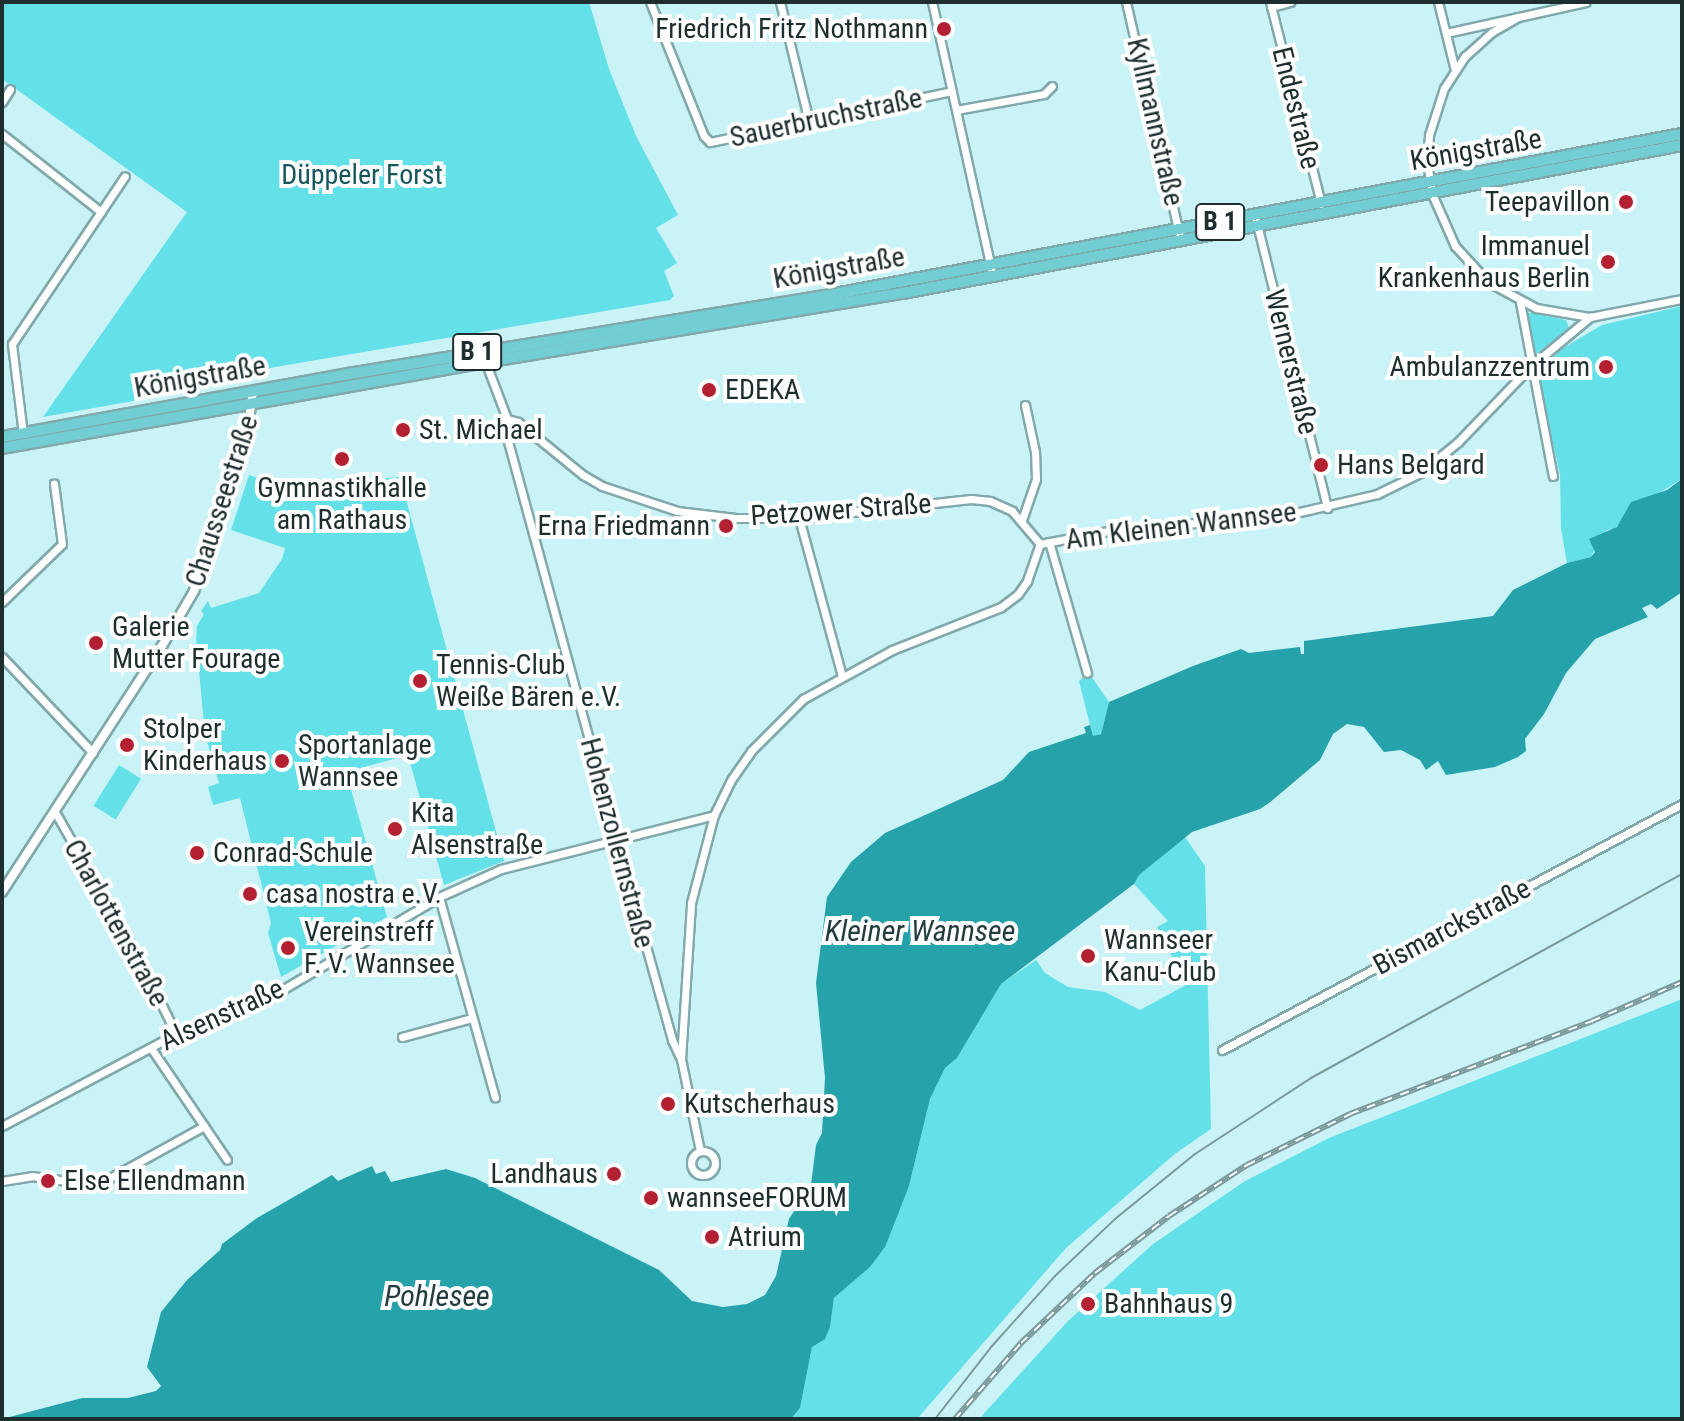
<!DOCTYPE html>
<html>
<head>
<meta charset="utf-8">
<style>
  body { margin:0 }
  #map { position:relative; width:1684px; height:1421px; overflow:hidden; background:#c9f3f6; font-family:"Roboto Condensed",sans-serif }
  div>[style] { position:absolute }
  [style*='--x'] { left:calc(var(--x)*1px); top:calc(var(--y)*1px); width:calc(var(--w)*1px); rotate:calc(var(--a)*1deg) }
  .green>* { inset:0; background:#64e0e8; transform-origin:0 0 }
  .water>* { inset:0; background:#26a2aa }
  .roads { filter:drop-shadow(2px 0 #81a9ab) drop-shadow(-2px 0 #81a9ab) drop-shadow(0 2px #81a9ab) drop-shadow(0 -2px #81a9ab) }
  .minor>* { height:7px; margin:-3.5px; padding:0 3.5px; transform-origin:3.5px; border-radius:3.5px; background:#fff }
  .minor>.ring { margin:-3.5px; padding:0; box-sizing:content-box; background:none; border:7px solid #fff; border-radius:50% }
  .tertiary>* { height:8px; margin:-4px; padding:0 4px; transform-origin:4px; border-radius:4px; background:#fff }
  .primary>* { height:10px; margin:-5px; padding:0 5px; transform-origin:5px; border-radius:5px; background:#73ced3 }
  .tram>* { height:2px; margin:-1px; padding:0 1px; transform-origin:1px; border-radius:1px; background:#7b999b }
  .rail>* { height:6px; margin-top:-3px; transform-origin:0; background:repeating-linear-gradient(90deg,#fff 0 9px,#7b999b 0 18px); box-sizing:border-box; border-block:2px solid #7b999b }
  .dots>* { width:22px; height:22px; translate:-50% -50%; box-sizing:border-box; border:4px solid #fff; border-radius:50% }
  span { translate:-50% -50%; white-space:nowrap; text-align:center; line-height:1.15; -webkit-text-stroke:8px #fff; paint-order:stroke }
  .shield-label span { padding:2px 6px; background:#fff; border:2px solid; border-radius:6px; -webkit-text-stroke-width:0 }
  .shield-label { font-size:26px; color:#1e2e2f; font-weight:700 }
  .poi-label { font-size:28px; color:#1e2e2f }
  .right { translate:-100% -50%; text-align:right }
  .left { translate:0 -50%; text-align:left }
  .street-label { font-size:28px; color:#1e2e2f }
  .park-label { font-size:28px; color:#16575b }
  .water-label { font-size:30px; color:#233c3e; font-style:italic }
  .frame { position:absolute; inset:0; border:4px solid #1e2e2f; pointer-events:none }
</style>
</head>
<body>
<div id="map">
  <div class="green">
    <div style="clip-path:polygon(2px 2px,589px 2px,609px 69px,636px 136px,678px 215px,656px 228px,677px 263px,664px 271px,674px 296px,670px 300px,275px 367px,184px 392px,43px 417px,187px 212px,2px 79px)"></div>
    <div style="clip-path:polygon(1682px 306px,1682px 479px,1654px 496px,1614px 529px,1607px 530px,1600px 537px,1591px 557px,1567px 563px,1561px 528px,1560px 474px,1537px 371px,1563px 348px,1602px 325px)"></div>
    <div style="clip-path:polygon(1525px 312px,1566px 320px,1569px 328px,1534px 356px)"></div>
    <div style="clip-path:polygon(249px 475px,300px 492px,303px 485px,400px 477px,504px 861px,444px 885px,408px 755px,346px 772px,387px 917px,281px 977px,268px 933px,271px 923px,240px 798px,213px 805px,208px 787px,219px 783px,205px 734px,196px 639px,197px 626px,204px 614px,201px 611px,208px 601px,211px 608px,259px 593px,282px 559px,285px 548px,231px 530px)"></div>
    <div style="clip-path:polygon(1089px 673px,1109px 702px,1101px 733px,1093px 737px,1079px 681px)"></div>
    <div style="left:119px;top:765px;width:26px;height:48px;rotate:32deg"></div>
    <div style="clip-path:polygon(1174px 821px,1205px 866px,1211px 1129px,1176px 1153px,1066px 1248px,917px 1419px,792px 1419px,800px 1408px,812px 1347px,830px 1327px,834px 1298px,870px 1267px,909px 1186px,930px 1099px,945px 1068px,957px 1058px,1001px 984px,1036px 960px,1045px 973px,1068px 987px,1105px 992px,1140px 1010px,1186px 985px,1157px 927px,1168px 921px,1111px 859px)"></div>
    <div style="clip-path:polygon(1682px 999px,1682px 1419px,979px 1419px,1068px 1321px,1153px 1244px,1245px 1181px,1329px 1138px)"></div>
  </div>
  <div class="water">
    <div style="clip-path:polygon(1682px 479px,1682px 592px,1657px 609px,1651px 604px,1642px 608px,1648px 617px,1595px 639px,1566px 673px,1544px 714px,1525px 739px,1526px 751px,1518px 757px,1495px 767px,1446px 775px,1438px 761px,1426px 770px,1420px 760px,1401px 750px,1384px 752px,1364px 727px,1347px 724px,1333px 734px,1320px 760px,1269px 803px,1260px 809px,1192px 832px,1139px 875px,1134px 884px,1001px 984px,957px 1058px,945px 1068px,930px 1099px,909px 1186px,885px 1247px,870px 1267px,834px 1298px,830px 1327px,825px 1339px,812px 1347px,800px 1408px,791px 1419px,2px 1419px,82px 1398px,128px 1398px,156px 1391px,161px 1386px,147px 1367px,161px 1312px,187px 1280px,220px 1250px,222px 1244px,257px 1218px,332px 1175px,338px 1181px,372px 1166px,376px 1174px,385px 1171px,391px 1182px,446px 1169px,475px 1178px,659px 1270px,692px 1301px,723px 1307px,747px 1304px,765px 1295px,776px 1276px,789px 1219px,811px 1185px,816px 1145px,822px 1133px,825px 1078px,816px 983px,827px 897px,851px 862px,885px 833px,1003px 780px,1029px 752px,1086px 733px,1084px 727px,1090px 725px,1093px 736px,1101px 734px,1109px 702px,1193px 666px,1241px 649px,1249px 653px,1300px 647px,1301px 654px,1304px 654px,1304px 641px,1493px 616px,1513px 590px,1567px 563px,1591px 557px,1595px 552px,1589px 539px,1617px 527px,1631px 502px,1667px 490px)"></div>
  </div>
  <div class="roads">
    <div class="minor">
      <div style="--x:650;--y:2;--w:144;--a:68.1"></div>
      <div style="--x:704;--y:136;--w:8;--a:45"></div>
      <div style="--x:710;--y:142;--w:247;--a:-11.9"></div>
      <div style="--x:780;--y:2;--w:123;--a:76.4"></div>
      <div style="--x:932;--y:2;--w:273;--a:77.5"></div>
      <div style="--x:1126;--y:2;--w:238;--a:77.1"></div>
      <div style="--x:1270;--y:2;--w:208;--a:75.8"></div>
      <div style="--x:1438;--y:2;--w:70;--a:76"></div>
      <div style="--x:1271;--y:7;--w:20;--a:-15"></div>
      <div style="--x:1518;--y:17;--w:30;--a:150"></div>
      <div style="--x:1492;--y:32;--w:36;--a:138"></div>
      <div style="--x:1465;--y:56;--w:38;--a:123"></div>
      <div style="--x:1444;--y:88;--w:49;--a:107.7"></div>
      <div style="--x:1429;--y:135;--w:27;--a:94"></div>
      <div style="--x:1427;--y:162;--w:32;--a:81"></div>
      <div style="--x:1432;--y:194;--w:57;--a:66.1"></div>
      <div style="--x:1455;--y:246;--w:49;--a:47.5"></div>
      <div style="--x:1488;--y:282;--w:55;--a:28.4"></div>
      <div style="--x:1536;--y:308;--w:55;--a:9.5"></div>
      <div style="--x:1446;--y:33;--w:143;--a:-12.5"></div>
      <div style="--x:2;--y:102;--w:15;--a:-58"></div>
      <div style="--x:956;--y:110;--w:89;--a:-10.3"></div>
      <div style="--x:1044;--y:94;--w:11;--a:-45"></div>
      <div style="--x:2;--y:134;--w:126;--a:38.2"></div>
      <div style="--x:1255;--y:216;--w:301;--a:76.1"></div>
      <div style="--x:1520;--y:302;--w:177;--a:79.3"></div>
      <div style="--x:485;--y:361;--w:62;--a:69.2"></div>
      <div style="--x:507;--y:419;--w:15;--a:94"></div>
      <div style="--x:506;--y:434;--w:420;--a:74.8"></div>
      <div style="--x:616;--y:839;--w:209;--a:74.4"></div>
      <div style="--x:672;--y:1040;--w:21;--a:65"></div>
      <div style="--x:681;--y:1059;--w:94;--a:78.3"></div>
      <div style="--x:507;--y:419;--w:11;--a:15"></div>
      <div style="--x:518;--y:422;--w:84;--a:39.2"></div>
      <div style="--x:583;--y:475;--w:22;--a:30"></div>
      <div style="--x:602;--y:486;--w:79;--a:18.4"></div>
      <div style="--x:677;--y:511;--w:59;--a:6.8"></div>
      <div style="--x:736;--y:518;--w:63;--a:0"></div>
      <div style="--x:799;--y:518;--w:173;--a:-6.3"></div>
      <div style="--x:971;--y:499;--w:19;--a:6"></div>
      <div style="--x:990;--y:501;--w:24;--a:24"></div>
      <div style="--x:1012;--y:511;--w:43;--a:49.7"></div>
      <div style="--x:23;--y:434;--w:91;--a:-97"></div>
      <div style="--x:12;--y:344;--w:202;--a:-56.1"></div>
      <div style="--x:799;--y:518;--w:164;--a:74.8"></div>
      <div style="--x:1022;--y:520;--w:43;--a:-71.1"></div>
      <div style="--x:1036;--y:479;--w:27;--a:-92"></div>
      <div style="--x:1035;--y:452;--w:48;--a:-102"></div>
      <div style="--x:1049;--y:542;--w:136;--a:73.8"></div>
      <div style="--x:2;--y:602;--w:83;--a:-44"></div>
      <div style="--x:62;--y:544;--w:61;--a:-97.6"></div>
      <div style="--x:2;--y:657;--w:132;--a:46.5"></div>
      <div style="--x:55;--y:812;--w:169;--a:60.3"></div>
      <div style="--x:139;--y:959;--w:84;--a:63.7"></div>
      <div style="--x:439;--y:897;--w:208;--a:74.4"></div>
      <div style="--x:402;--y:1037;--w:73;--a:-15.2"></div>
      <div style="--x:151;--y:1048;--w:135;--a:55.8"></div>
      <div style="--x:1222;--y:1050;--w:522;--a:-28.14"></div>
      <div style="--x:681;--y:1059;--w:156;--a:-86.3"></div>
      <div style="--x:691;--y:903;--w:91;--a:-75.4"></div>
      <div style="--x:714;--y:815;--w:39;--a:-64"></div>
      <div style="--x:731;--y:780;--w:35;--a:-55"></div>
      <div style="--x:751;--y:751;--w:74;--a:-45"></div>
      <div style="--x:803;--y:699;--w:102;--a:-28.8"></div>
      <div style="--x:892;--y:650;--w:117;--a:-21.5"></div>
      <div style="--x:1001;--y:607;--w:21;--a:-37"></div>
      <div style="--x:1018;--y:594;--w:16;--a:-55"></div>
      <div style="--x:1027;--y:581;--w:39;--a:-71"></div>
      <div style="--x:1040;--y:544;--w:62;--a:-11.1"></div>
      <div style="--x:1101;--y:532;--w:191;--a:-5.4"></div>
      <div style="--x:1291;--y:514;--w:88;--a:-13.1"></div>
      <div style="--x:1377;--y:494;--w:48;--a:-26"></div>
      <div style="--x:1420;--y:473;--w:49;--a:-39.2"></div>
      <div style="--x:1458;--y:442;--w:105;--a:-46.2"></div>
      <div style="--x:1531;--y:366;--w:77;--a:-39.7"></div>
      <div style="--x:1590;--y:317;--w:94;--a:-11.1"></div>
      <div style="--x:2;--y:1126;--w:197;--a:-27.9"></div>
      <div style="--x:176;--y:1034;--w:101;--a:-21.5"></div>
      <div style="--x:270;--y:997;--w:196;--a:-30.6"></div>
      <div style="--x:439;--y:897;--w:68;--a:-24.3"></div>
      <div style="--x:501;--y:869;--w:220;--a:-14.2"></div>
      <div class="ring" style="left:691px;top:1151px;width:17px;height:17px"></div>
      <div style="--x:2;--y:1181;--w:30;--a:-9"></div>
      <div style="--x:32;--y:1176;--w:49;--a:8.3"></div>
      <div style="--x:80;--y:1183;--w:28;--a:-8"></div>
      <div style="--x:108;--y:1179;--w:110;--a:-28.9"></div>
    </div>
    <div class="tertiary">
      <div style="--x:2;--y:892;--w:293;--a:-57"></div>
      <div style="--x:162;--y:646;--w:64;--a:-59.8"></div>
      <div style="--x:194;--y:591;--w:180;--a:-72.2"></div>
      <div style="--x:249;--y:420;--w:29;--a:-82"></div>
    </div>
    <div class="primary">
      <div style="--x:2;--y:437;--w:353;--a:-10.3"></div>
      <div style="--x:349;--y:374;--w:493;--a:-9.3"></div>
      <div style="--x:835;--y:294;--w:862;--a:-10.7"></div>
      <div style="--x:2;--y:448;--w:491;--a:-10.1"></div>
      <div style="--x:485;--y:362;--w:424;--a:-9.4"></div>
      <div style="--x:903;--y:293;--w:793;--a:-10.76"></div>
    </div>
  </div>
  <div class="tram">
    <div style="--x:935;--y:1419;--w:93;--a:-52"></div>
    <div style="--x:992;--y:1346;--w:94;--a:-48"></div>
    <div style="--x:1055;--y:1276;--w:83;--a:-43.5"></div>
    <div style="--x:1115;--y:1219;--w:103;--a:-39.1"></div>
    <div style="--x:1195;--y:1154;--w:139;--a:-33.2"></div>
    <div style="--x:1311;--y:1078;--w:423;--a:-28.8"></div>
  </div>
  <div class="rail">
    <div style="--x:955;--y:1419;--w:101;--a:-49"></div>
    <div style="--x:1021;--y:1343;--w:102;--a:-43.4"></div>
    <div style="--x:1095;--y:1273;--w:93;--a:-37.6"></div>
    <div style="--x:1169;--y:1216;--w:93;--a:-33.2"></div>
    <div style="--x:1247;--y:1165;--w:115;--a:-26.3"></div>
    <div style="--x:1350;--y:1114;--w:259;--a:-21"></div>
    <div style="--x:1592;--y:1021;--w:98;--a:-23.4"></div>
  </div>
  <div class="dots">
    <div style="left:944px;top:29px;background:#b22032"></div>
    <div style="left:1626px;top:202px;background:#b22032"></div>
    <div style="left:1608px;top:262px;background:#b22032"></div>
    <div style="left:1606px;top:367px;background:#b22032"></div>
    <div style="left:709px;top:390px;background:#b22032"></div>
    <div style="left:403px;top:430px;background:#b22032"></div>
    <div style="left:342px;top:459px;background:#b22032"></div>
    <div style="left:1321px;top:465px;background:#b22032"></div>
    <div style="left:726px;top:526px;background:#b22032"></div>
    <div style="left:96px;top:643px;background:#b22032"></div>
    <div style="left:420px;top:681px;background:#b22032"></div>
    <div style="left:127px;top:745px;background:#b22032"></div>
    <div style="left:282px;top:761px;background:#b22032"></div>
    <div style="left:395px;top:829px;background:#b22032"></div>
    <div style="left:197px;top:853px;background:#b22032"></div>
    <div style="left:250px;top:894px;background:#b22032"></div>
    <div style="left:288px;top:948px;background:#b22032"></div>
    <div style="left:1088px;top:956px;background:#b22032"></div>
    <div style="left:668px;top:1104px;background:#b22032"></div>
    <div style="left:614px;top:1174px;background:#b22032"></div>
    <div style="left:48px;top:1181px;background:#b22032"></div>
    <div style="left:651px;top:1198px;background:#b22032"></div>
    <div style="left:712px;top:1237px;background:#b22032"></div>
    <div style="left:1088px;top:1304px;background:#b22032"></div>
  </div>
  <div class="shield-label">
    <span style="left:1220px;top:222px">B 1</span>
    <span style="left:477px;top:352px">B 1</span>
  </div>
  <div class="poi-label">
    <span class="right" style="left:928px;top:29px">Friedrich Fritz Nothmann</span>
    <span class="right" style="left:1610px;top:202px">Teepavillon</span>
    <span class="right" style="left:1590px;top:262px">Immanuel<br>Krankenhaus Berlin</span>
    <span class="right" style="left:1590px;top:367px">Ambulanzzentrum</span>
    <span class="left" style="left:725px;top:390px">EDEKA</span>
    <span class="left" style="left:419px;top:430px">St. Michael</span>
    <span class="left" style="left:1337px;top:465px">Hans Belgard</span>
    <span style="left:342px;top:504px">Gymnastikhalle<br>am Rathaus</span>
    <span class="right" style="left:710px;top:526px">Erna Friedmann</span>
    <span class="left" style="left:112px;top:643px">Galerie<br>Mutter Fourage</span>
    <span class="left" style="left:436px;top:681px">Tennis-Club<br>Weiße Bären e.V.</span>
    <span class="left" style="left:143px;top:745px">Stolper<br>Kinderhaus</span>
    <span class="left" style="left:298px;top:761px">Sportanlage<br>Wannsee</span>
    <span class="left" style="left:411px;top:829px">Kita<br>Alsenstraße</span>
    <span class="left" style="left:213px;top:853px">Conrad-Schule</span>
    <span class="left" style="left:266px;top:894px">casa nostra e.V.</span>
    <span class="left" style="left:304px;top:948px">Vereinstreff<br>F. V. Wannsee</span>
    <span class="left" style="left:1104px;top:956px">Wannseer<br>Kanu-Club</span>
    <span class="left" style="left:684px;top:1104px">Kutscherhaus</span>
    <span class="right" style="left:598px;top:1174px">Landhaus</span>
    <span class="left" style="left:64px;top:1181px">Else Ellendmann</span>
    <span class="left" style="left:667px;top:1198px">wannseeFORUM</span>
    <span class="left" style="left:728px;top:1237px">Atrium</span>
    <span class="left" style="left:1104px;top:1304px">Bahnhaus 9</span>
  </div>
  <div class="street-label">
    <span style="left:1296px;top:108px;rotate:76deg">Endestraße</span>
    <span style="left:826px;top:118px;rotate:-12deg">Sauerbruchstraße</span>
    <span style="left:1155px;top:122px;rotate:77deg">Kyllmannstraße</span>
    <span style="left:1476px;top:150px;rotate:-10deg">Königstraße</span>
    <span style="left:839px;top:268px;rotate:-10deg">Königstraße</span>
    <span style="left:1291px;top:362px;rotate:76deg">Wernerstraße</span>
    <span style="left:200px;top:377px;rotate:-10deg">Königstraße</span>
    <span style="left:222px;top:501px;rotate:-72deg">Chausseestraße</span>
    <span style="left:841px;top:510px;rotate:-4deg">Petzower Straße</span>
    <span style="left:1181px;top:526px;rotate:-7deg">Am Kleinen Wannsee</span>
    <span style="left:617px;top:843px;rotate:75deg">Hohenzollernstraße</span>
    <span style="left:116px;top:923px;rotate:61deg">Charlottenstraße</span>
    <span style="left:1452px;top:927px;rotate:-28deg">Bismarckstraße</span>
    <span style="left:222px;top:1015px;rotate:-25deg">Alsenstraße</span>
  </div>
  <div class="park-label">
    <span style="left:362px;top:175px">Düppeler Forst</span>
  </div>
  <div class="water-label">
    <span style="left:920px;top:931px">Kleiner Wannsee</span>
    <span style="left:437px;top:1296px">Pohlesee</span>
  </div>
  <div class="frame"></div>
</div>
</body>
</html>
